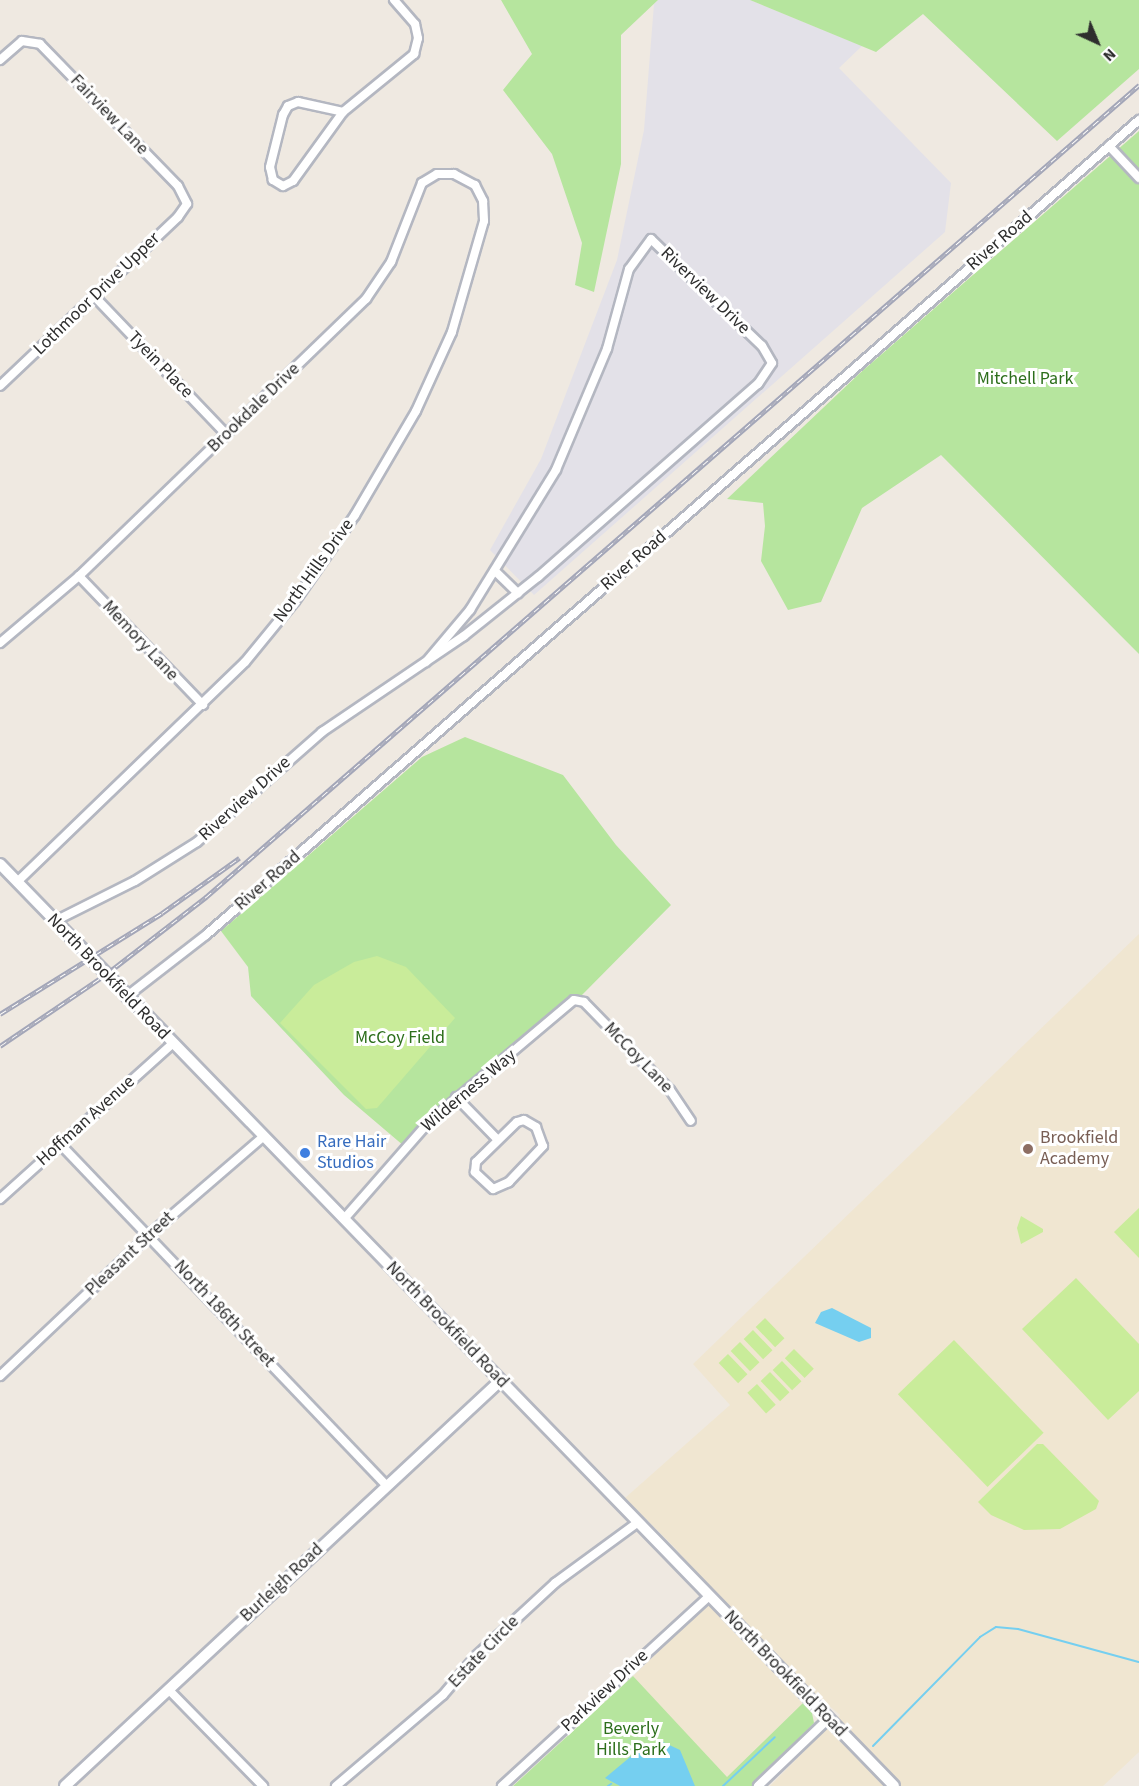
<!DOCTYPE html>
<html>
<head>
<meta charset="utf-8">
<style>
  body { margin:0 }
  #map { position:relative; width:1139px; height:1786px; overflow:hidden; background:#efe9e1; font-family:"Source Sans 3",sans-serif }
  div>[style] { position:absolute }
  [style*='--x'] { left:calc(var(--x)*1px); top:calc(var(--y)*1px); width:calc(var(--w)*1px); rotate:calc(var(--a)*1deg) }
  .industrial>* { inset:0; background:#e3e1e8 }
  .education>* { inset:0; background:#f0e6d1 }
  .green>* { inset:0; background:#b6e59e }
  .pitch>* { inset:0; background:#c9ec9a; transform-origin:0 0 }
  .water>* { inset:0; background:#75cff0 }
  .stream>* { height:2px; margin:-1px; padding:0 1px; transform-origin:1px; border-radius:1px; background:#75cff0 }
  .roads { filter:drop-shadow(2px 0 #b4b7c1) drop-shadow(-2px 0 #b4b7c1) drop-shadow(0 2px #b4b7c1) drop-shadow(0 -2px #b4b7c1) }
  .minor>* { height:8px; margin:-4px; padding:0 4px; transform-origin:4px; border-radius:4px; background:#fff }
  .tertiary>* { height:10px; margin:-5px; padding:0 5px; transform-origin:5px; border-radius:5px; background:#fff }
  .rail>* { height:4.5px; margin-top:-2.25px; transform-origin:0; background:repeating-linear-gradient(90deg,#fff 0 7px,#a3a6b8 0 14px); box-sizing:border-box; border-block:2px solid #a3a6b8 }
  .dots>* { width:16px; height:16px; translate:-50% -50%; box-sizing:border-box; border:3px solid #fff; border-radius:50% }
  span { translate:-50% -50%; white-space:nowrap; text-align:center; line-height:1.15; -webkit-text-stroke:6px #fff; paint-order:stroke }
  .street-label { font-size:18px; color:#2e2e2e }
  .park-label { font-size:18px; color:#2c6e1b }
  .education-label { font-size:18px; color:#785e54 }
  .left { translate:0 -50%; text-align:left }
  .shop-label { font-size:18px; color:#366cbe }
  .north { position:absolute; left:1067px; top:12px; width:60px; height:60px; -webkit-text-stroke:4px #fff; paint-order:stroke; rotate:136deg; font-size:16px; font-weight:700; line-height:24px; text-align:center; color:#2e2e2e }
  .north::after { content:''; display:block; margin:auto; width:21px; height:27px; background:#2e2e2e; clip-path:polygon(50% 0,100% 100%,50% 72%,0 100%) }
</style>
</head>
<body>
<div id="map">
  <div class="industrial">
    <div style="clip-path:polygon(658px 0,750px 0,862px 46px,839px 68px,951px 183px,945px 232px,534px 595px,490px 550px,541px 459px,617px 260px,644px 130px,654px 4px)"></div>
  </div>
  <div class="education">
    <div style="clip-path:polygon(1139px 934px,1139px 1752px,1103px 1786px,770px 1786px,840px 1715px,814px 1693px,727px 1778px,633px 1676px,716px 1597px,675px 1548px,625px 1498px,730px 1405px,693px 1364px)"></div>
  </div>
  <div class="green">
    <div style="clip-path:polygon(501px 0,658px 0,621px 35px,621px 164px,594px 292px,575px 285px,582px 243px,552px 154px,503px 90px,532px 54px)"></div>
    <div style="clip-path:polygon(750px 0,1139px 0,1139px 69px,1057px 141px,923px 14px,876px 52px)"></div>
    <div style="clip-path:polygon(1139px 131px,1139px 654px,941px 455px,862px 508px,821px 602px,788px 610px,761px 561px,765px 526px,763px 503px,727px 499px,860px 373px)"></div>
    <div style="clip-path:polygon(465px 737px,563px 775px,616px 845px,671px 905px,581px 996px,565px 1003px,404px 1146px,344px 1095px,251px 996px,248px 967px,221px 931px,422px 757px)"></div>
    <div style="clip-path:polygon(633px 1676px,727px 1777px,803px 1703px,812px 1713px,814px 1723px,753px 1786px,513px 1786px)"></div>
  </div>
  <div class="pitch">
    <div style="clip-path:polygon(377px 956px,406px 967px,455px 1018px,377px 1108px,366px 1109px,280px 1023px,314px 985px,354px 962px)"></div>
    <div style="clip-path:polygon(1139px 1208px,1139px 1258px,1114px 1232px)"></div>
    <div style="clip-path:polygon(1021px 1216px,1043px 1229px,1043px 1232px,1021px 1244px,1017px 1228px)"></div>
    <div style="clip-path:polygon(1076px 1278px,1139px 1344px,1139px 1391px,1108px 1420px,1022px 1329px)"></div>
    <div style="left:765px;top:1318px;width:28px;height:13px;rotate:46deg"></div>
    <div style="left:753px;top:1330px;width:28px;height:13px;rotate:46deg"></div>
    <div style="left:954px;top:1340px;width:129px;height:78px;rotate:46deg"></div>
    <div style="left:740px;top:1342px;width:28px;height:13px;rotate:46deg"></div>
    <div style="left:794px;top:1349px;width:28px;height:13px;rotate:45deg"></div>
    <div style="left:728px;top:1354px;width:28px;height:13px;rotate:46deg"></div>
    <div style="left:782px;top:1361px;width:28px;height:13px;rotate:46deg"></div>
    <div style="left:770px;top:1372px;width:28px;height:13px;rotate:46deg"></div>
    <div style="left:757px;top:1384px;width:28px;height:13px;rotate:48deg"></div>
    <div style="clip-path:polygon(1037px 1444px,1043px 1444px,1099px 1501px,1096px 1509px,1060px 1529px,1024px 1530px,991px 1515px,978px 1502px)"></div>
  </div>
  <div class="water">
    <div style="clip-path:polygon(832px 1308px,871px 1328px,871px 1338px,859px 1342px,815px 1323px,821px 1312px)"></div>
    <div style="clip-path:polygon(663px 1742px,680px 1750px,695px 1786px,620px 1786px,605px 1778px,641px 1748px)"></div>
  </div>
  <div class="stream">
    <div style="--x:873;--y:1746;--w:153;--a:-45.5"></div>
    <div style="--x:980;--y:1637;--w:19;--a:-32"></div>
    <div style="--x:996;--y:1627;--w:22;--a:5"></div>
    <div style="--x:1018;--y:1629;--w:125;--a:15.3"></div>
    <div style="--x:608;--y:1786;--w:4;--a:-34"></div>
    <div style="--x:723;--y:1786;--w:71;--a:-43.3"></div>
  </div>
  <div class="roads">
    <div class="minor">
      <div style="--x:0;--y:60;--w:29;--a:-41"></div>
      <div style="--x:22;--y:41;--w:18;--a:9"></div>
      <div style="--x:40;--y:44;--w:198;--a:45.8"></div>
      <div style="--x:178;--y:186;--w:20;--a:63"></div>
      <div style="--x:187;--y:204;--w:16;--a:125"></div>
      <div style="--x:178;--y:217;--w:245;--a:136.5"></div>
      <div style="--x:298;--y:102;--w:46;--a:12.5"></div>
      <div style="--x:343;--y:112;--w:85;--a:125.9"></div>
      <div style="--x:293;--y:181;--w:11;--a:153"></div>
      <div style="--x:283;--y:186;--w:12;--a:-149"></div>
      <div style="--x:273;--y:180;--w:13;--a:-103"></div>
      <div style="--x:270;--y:167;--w:54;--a:-76"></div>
      <div style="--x:283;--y:115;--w:10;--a:-61"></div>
      <div style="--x:288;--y:106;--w:11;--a:-22"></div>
      <div style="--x:343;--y:112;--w:92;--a:-39.2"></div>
      <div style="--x:414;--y:54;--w:16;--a:-76"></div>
      <div style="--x:418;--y:38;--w:14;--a:-102"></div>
      <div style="--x:415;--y:24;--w:32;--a:-131"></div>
      <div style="--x:1109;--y:146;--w:44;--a:46.8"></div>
      <div style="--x:94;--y:296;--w:191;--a:46.3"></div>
      <div style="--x:495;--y:571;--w:32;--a:44"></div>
      <div style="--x:79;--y:576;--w:179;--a:46.1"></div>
      <div style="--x:0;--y:643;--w:104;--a:-40.3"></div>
      <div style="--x:79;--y:576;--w:399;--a:-44"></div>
      <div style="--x:366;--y:299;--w:45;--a:-56"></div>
      <div style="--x:391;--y:262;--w:85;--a:-68.6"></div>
      <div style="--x:422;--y:183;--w:17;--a:-31"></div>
      <div style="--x:437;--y:174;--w:17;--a:0"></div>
      <div style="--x:454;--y:174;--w:24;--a:28"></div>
      <div style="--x:475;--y:185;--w:18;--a:63"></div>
      <div style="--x:483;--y:201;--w:20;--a:87"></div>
      <div style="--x:484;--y:221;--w:116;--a:106.1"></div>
      <div style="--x:452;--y:332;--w:87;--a:114.5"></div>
      <div style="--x:416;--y:411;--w:121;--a:120.4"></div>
      <div style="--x:355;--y:515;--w:105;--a:124.9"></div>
      <div style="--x:295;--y:601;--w:79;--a:129.3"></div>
      <div style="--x:245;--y:662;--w:317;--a:136"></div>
      <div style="--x:55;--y:921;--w:89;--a:-26.6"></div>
      <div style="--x:135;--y:881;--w:73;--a:-32.2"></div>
      <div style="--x:197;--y:842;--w:167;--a:-41.3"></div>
      <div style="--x:322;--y:732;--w:171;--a:-34.1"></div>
      <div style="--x:464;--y:636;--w:95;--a:-38.6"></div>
      <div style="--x:538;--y:577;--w:293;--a:-41.3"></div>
      <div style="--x:758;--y:384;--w:25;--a:-56"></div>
      <div style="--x:772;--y:363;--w:20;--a:-120"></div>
      <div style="--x:762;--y:346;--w:154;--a:-136.1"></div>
      <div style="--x:651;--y:239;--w:37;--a:126"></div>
      <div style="--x:629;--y:269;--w:83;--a:105.4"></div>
      <div style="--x:607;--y:349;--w:131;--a:112.9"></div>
      <div style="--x:556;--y:470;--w:164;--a:121.6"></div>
      <div style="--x:470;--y:610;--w:68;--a:130.2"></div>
      <div style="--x:126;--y:997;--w:101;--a:-37.8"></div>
      <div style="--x:206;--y:935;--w:1239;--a:-41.14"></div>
      <div style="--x:456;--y:1097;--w:60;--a:45.7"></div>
      <div style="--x:524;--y:1120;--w:14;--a:30"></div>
      <div style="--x:536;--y:1127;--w:20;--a:70"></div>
      <div style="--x:543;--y:1146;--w:50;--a:133.4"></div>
      <div style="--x:509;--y:1182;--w:17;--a:156"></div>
      <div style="--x:493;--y:1189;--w:25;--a:-137"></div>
      <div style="--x:475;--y:1172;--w:10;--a:-84"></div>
      <div style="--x:476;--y:1162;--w:57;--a:-44.3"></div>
      <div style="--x:517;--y:1122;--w:7;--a:-16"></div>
      <div style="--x:60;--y:1144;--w:473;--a:46.3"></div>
      <div style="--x:0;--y:1199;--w:232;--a:-42"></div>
      <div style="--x:344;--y:1219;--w:129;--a:-48.8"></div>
      <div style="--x:429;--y:1122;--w:189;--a:-40.1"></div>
      <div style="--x:574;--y:1000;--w:10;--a:11"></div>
      <div style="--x:584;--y:1002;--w:123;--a:45.7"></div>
      <div style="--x:670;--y:1090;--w:37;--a:56"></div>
      <div style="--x:0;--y:1376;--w:205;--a:-43.4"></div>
      <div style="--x:149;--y:1235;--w:150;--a:-40.7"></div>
      <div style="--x:168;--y:1689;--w:136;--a:45.6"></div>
      <div style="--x:336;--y:1786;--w:140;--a:-40.4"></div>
      <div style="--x:443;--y:1695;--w:51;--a:-49.8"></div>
      <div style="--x:476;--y:1656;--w:108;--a:-42.7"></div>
      <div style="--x:555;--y:1583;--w:102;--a:-36.2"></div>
      <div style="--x:502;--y:1786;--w:281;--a:-42.5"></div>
      <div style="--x:758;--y:1786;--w:97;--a:-43.7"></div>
    </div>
    <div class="tertiary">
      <div style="--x:0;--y:864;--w:1284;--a:45.88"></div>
      <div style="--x:65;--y:1786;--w:594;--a:-42.95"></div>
    </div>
  </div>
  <div class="rail">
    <div style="--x:0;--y:1014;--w:191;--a:-31.9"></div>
    <div style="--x:162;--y:913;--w:95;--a:-35.5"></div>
    <div style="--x:0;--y:1046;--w:127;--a:-34.1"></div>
    <div style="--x:105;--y:975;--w:128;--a:-37.7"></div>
    <div style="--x:206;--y:897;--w:1237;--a:-41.03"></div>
  </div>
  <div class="dots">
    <div style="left:1028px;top:1149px;background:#8d6e63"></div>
    <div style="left:305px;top:1153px;background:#3f7fe0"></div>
  </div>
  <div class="street-label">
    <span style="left:109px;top:115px;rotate:46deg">Fairview Lane</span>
    <span style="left:1000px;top:241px;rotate:-41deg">River Road</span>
    <span style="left:705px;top:291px;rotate:44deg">Riverview Drive</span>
    <span style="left:97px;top:294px;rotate:-44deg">Lothmoor Drive Upper</span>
    <span style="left:160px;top:365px;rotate:46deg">Tyein Place</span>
    <span style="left:254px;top:408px;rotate:-44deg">Brookdale Drive</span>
    <span style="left:634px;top:561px;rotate:-41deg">River Road</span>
    <span style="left:314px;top:571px;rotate:-54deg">North Hills Drive</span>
    <span style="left:140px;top:641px;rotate:47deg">Memory Lane</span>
    <span style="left:245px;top:799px;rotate:-42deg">Riverview Drive</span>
    <span style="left:268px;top:881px;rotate:-41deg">River Road</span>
    <span style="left:108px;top:977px;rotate:46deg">North Brookfield Road</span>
    <span style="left:638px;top:1058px;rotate:46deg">McCoy Lane</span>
    <span style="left:469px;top:1091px;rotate:-40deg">Wilderness Way</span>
    <span style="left:86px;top:1121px;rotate:-42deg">Hoffman Avenue</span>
    <span style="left:130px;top:1254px;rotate:-43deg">Pleasant Street</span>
    <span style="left:224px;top:1314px;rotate:47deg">North 186th Street</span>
    <span style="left:447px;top:1325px;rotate:46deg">North Brookfield Road</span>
    <span style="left:282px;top:1583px;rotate:-43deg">Burleigh Road</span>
    <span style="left:484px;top:1652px;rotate:-46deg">Estate Circle</span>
    <span style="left:785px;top:1674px;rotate:46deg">North Brookfield Road</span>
    <span style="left:605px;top:1691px;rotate:-43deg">Parkview Drive</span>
  </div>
  <div class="park-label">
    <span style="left:1025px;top:379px">Mitchell Park</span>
    <span style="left:400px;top:1038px">McCoy Field</span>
    <span style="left:631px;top:1740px">Beverly<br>Hills Park</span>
  </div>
  <div class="education-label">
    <span class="left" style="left:1040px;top:1149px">Brookfield<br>Academy</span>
  </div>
  <div class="shop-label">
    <span class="left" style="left:317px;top:1153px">Rare Hair<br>Studios</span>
  </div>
  <div class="north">N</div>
</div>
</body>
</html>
